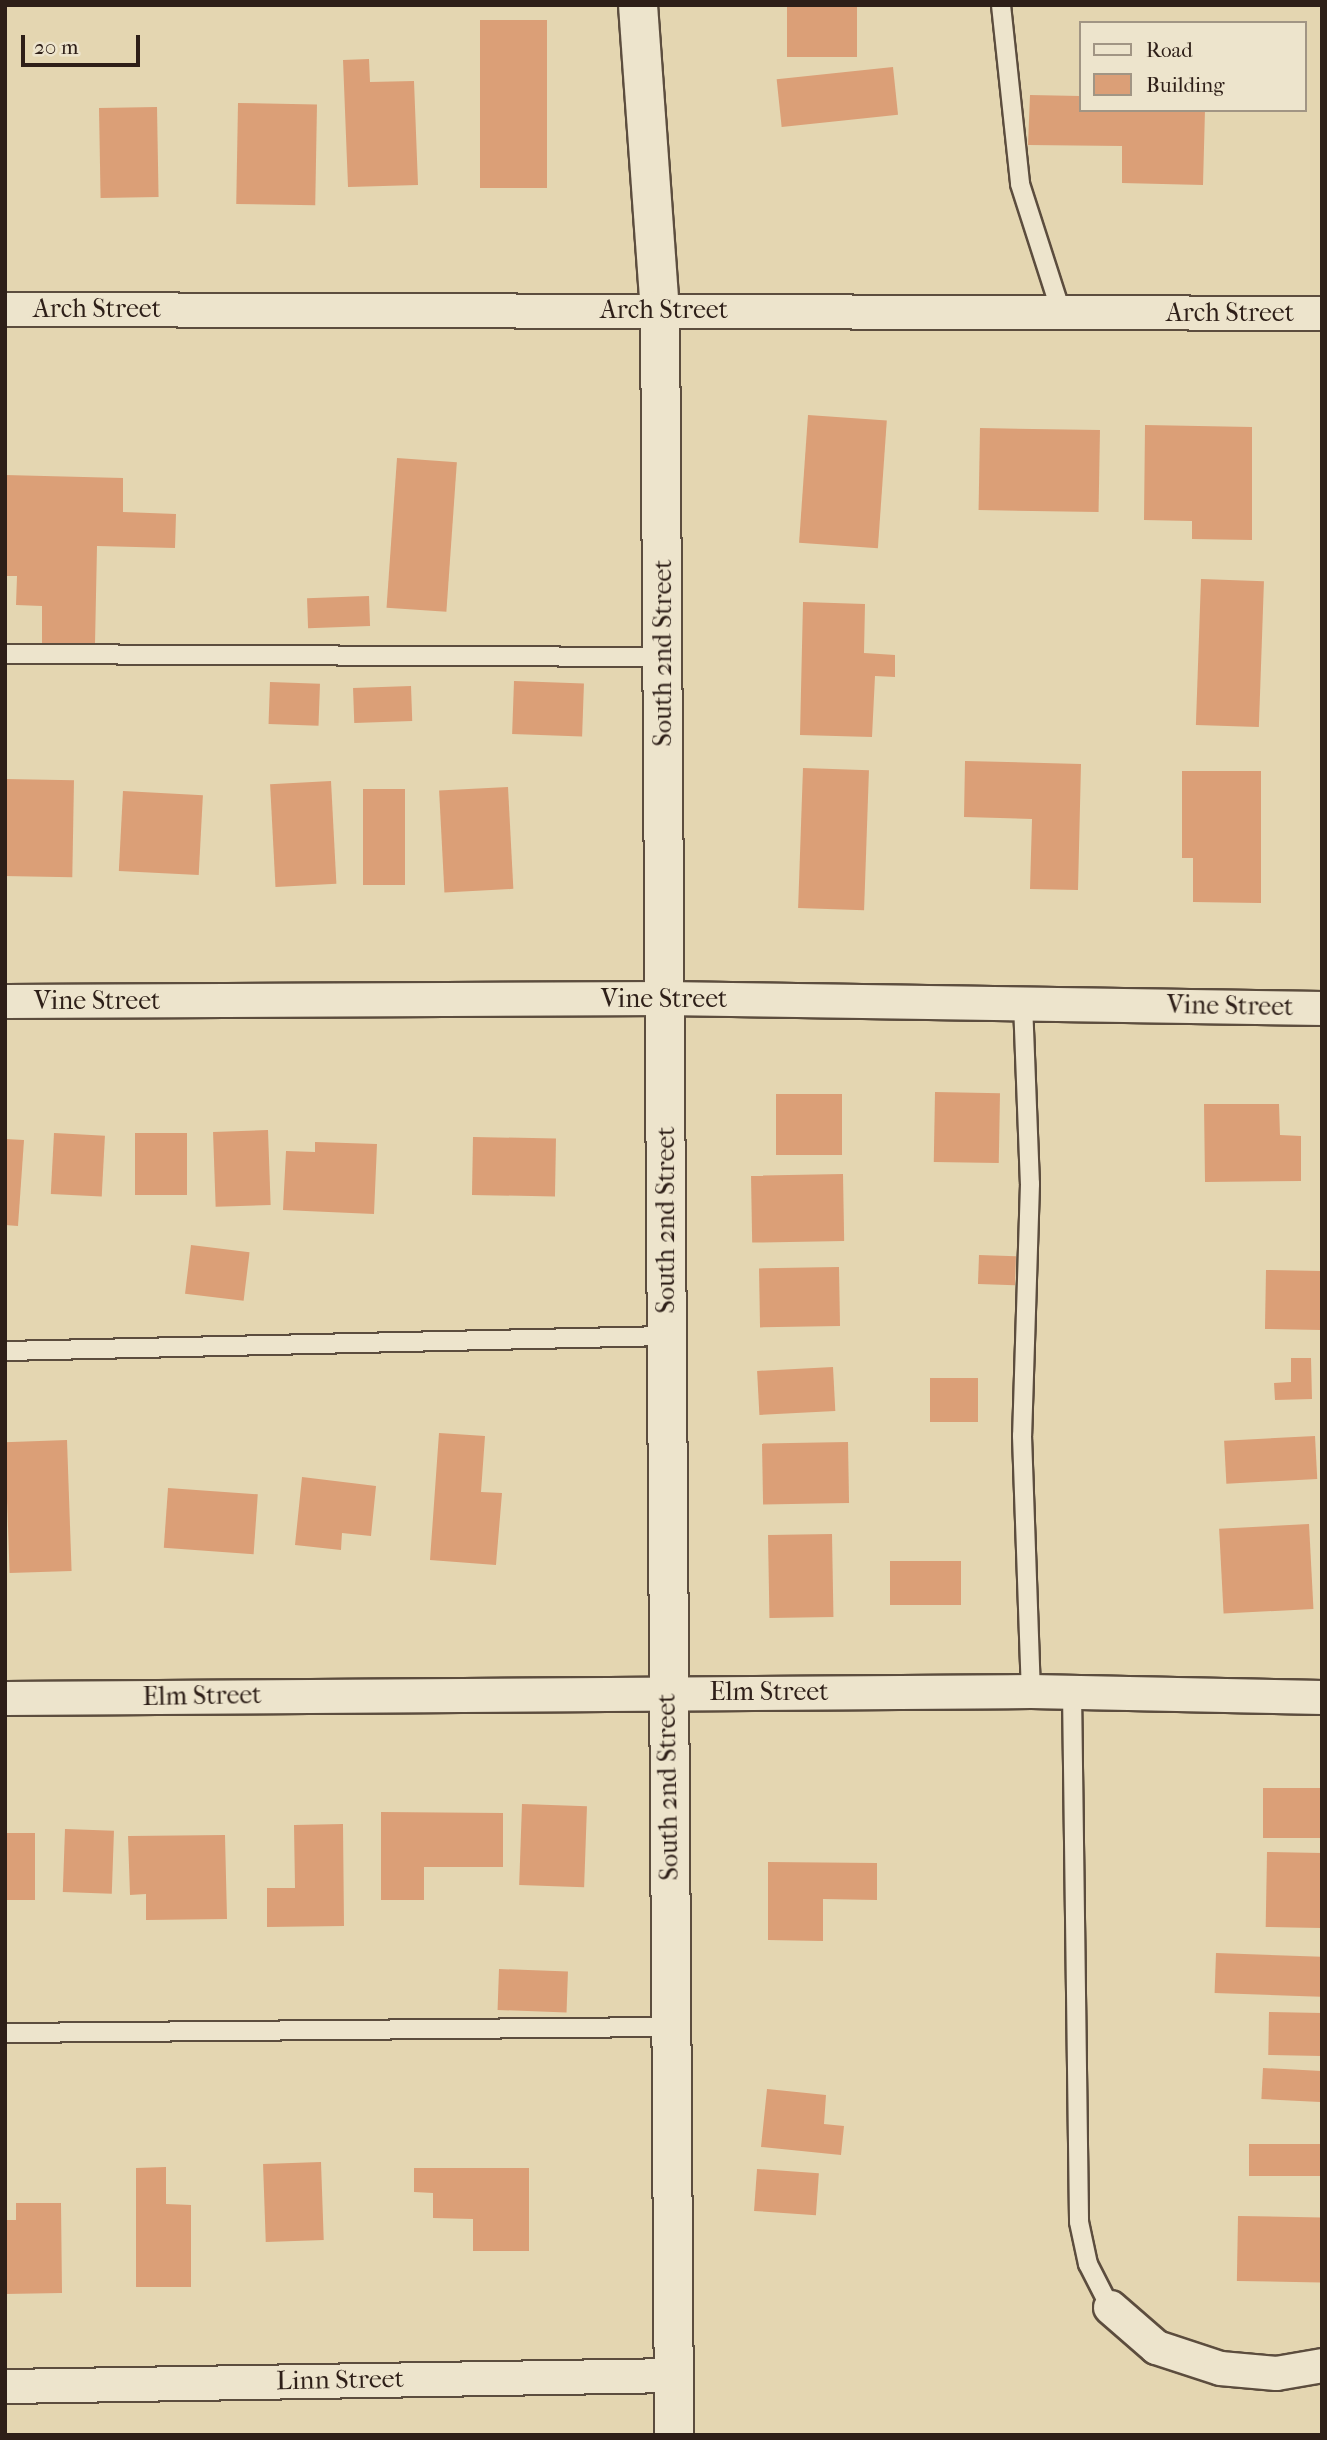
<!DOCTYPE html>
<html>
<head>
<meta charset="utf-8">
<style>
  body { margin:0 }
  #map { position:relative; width:1327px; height:2440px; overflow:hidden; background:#e4d6b1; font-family:"IM FELL French Canon",serif }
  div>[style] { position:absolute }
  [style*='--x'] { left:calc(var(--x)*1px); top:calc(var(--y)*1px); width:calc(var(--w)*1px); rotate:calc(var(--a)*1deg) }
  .building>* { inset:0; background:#db9f77; transform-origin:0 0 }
  .roads { filter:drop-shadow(2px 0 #5c4d3e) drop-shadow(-2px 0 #5c4d3e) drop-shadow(0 2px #5c4d3e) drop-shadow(0 -2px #5c4d3e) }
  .service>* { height:18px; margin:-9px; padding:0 9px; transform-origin:9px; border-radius:9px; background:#ede4cc }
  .minor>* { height:33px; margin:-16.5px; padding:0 16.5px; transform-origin:16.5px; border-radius:16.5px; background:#ede4cc }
  .tertiary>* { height:38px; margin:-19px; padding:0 19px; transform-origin:19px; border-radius:19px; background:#ede4cc }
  span { translate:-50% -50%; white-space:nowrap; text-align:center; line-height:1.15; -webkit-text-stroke:5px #ede4cc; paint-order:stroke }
  .street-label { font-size:26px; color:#2e1f18 }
  .frame { position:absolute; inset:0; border:7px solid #2e1f18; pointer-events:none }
  .legend { position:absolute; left:1079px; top:21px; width:228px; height:91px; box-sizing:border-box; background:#ede4cc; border:2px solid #a19584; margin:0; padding:9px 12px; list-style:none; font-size:21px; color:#2e1f18 }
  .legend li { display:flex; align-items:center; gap:14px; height:35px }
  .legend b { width:35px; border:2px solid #a19584 }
  .scale { position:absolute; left:21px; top:35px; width:119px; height:32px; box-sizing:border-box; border:4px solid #2e1f18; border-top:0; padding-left:9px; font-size:21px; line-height:24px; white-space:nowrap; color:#2e1f18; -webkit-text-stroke:5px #ede4cc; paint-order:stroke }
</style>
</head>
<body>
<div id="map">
  <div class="building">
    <div style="left:787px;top:5px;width:70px;height:52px"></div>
    <div style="left:480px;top:20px;width:67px;height:168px"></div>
    <div style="clip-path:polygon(369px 59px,370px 82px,414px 81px,418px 185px,348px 187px,343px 60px)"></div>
    <div style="left:893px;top:67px;width:48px;height:117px;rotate:84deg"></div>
    <div style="clip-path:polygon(1030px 95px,1080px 96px,1080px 110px,1205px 110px,1203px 185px,1122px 183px,1122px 146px,1028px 145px)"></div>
    <div style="left:238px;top:103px;width:79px;height:101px;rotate:1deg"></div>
    <div style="left:157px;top:107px;width:90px;height:58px;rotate:89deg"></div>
    <div style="left:808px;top:415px;width:79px;height:128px;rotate:4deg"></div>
    <div style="clip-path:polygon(1145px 425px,1252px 427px,1252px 540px,1192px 539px,1192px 521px,1144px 520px)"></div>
    <div style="left:980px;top:428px;width:120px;height:82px;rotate:1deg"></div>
    <div style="left:397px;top:458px;width:60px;height:150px;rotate:4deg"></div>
    <div style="clip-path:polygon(5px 475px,123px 478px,123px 512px,176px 514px,175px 548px,97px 546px,95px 644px,42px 643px,42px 606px,16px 605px,17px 576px,5px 576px)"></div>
    <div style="left:1201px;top:579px;width:63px;height:146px;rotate:2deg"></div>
    <div style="left:369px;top:596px;width:30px;height:62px;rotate:88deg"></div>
    <div style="clip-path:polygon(803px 602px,865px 604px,864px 653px,895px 655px,895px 677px,875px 676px,872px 737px,800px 735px)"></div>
    <div style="left:514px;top:681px;width:70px;height:53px;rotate:2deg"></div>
    <div style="left:270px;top:682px;width:50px;height:42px;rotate:2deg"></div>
    <div style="left:411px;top:686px;width:35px;height:58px;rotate:88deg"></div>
    <div style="clip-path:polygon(965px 761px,1081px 764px,1078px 890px,1030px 889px,1032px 819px,964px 817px)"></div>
    <div style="left:803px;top:768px;width:66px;height:140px;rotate:2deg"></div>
    <div style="clip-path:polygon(1182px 771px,1261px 771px,1261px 903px,1193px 902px,1193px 858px,1182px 858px)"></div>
    <div style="left:5px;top:779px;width:69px;height:97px;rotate:1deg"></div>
    <div style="left:331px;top:781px;width:103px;height:61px;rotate:87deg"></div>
    <div style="left:508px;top:787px;width:102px;height:69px;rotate:87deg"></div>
    <div style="left:405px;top:789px;width:96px;height:42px;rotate:90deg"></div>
    <div style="left:123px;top:791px;width:80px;height:80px;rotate:3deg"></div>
    <div style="left:935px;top:1092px;width:65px;height:70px;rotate:1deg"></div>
    <div style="left:842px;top:1094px;width:61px;height:66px;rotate:90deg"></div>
    <div style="clip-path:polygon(1204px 1104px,1279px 1104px,1280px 1135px,1301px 1136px,1301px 1181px,1205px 1182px)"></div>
    <div style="left:268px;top:1130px;width:75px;height:55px;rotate:88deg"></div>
    <div style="left:54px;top:1133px;width:51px;height:61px;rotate:3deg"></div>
    <div style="left:135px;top:1133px;width:52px;height:62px"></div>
    <div style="left:473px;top:1137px;width:83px;height:58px;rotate:1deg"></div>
    <div style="clip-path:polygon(5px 1139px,24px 1140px,18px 1226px,5px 1225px)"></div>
    <div style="clip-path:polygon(315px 1142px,377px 1144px,374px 1214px,283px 1210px,286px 1151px,315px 1152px)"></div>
    <div style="left:843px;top:1174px;width:67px;height:92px;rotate:89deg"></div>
    <div style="left:191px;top:1245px;width:59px;height:49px;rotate:7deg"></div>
    <div style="left:979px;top:1255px;width:37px;height:29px;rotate:2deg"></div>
    <div style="left:839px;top:1267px;width:59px;height:80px;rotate:89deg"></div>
    <div style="left:1266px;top:1270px;width:56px;height:59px;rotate:1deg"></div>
    <div style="clip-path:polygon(1291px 1358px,1311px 1358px,1312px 1399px,1275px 1400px,1274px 1383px,1291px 1382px)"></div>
    <div style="left:833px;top:1367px;width:44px;height:76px;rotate:87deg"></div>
    <div style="left:930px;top:1378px;width:48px;height:44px"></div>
    <div style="clip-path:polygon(439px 1433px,485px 1436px,481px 1492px,502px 1493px,496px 1565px,430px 1560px)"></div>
    <div style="left:1315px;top:1436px;width:43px;height:91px;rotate:87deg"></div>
    <div style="left:67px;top:1440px;width:131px;height:62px;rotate:88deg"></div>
    <div style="left:848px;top:1442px;width:61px;height:86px;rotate:89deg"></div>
    <div style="clip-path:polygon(302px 1477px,376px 1486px,371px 1536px,342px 1533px,341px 1550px,295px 1545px)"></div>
    <div style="left:168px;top:1488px;width:90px;height:60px;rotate:4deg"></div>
    <div style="left:1309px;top:1524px;width:85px;height:90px;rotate:87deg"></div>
    <div style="left:832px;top:1534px;width:83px;height:64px;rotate:89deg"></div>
    <div style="left:961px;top:1561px;width:44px;height:71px;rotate:90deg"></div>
    <div style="left:1322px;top:1788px;width:50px;height:59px;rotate:90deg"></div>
    <div style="left:522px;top:1804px;width:65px;height:81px;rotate:2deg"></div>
    <div style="clip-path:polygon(381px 1812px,503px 1813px,503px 1867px,424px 1867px,424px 1900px,381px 1900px)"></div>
    <div style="clip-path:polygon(343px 1824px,344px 1926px,267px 1927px,267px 1888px,295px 1888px,294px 1825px)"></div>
    <div style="left:65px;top:1829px;width:49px;height:63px;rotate:2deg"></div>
    <div style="left:5px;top:1833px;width:30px;height:67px"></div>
    <div style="clip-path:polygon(225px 1835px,227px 1919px,146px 1920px,146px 1894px,130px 1895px,128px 1836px)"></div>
    <div style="left:1267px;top:1852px;width:55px;height:75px;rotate:1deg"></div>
    <div style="clip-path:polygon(768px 1862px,877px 1863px,877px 1900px,823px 1899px,823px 1941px,768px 1940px)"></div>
    <div style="left:1216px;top:1953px;width:106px;height:40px;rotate:2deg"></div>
    <div style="left:499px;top:1969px;width:69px;height:41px;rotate:2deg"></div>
    <div style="left:1269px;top:2012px;width:53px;height:43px;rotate:1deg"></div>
    <div style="left:1263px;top:2068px;width:59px;height:31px;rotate:3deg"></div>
    <div style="clip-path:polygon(767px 2089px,826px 2095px,824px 2124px,844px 2126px,841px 2155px,761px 2147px)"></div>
    <div style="left:1249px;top:2144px;width:73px;height:32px"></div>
    <div style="left:321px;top:2162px;width:78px;height:58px;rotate:88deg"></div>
    <div style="clip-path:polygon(166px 2167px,166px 2204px,191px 2205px,191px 2287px,136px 2287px,136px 2168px)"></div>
    <div style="clip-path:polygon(414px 2168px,529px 2168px,529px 2251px,473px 2251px,473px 2219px,433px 2218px,433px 2193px,414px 2192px)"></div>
    <div style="left:757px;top:2169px;width:62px;height:42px;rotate:4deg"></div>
    <div style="clip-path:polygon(16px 2203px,61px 2203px,62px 2293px,5px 2294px,5px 2220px,16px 2220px)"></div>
    <div style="left:1238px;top:2216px;width:84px;height:65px;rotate:1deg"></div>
  </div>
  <div class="roads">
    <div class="service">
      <div style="--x:1001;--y:5;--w:180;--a:83.9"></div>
      <div style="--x:1020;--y:184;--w:134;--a:72.2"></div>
      <div style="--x:5;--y:654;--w:658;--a:0.26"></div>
      <div style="--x:1023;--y:1003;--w:181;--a:87.8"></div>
      <div style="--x:1030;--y:1184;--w:252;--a:91.8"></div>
      <div style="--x:1022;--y:1436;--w:255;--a:88"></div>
      <div style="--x:5;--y:1351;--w:661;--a:-1.3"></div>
      <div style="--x:1072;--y:1691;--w:531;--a:89.24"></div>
      <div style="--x:1079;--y:2222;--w:43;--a:77.9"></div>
      <div style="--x:1088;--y:2264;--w:48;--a:62.9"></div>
      <div style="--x:5;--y:2033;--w:666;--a:-0.52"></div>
    </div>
    <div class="minor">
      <div style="--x:5;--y:309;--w:1317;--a:0.17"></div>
      <div style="--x:5;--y:1001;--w:660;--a:-0.26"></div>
      <div style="--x:665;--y:998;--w:657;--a:0.87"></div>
      <div style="--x:5;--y:1698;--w:1026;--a:-0.39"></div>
      <div style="--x:1031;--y:1691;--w:291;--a:1.2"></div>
      <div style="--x:1110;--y:2307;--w:61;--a:41"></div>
      <div style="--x:1156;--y:2347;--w:67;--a:18.2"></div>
      <div style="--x:1220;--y:2368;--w:56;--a:5.1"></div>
      <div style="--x:1276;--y:2373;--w:47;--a:-9.9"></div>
      <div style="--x:5;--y:2386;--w:670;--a:-0.94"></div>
    </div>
    <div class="tertiary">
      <div style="--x:638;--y:5;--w:306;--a:85.9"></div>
      <div style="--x:660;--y:310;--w:2125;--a:89.62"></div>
    </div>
  </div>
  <div class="street-label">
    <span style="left:97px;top:309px">Arch Street</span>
    <span style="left:664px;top:310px">Arch Street</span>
    <span style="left:1230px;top:313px">Arch Street</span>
    <span style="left:663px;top:653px;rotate:-90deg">South 2nd Street</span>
    <span style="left:664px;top:999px">Vine Street</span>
    <span style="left:97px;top:1001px">Vine Street</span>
    <span style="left:1230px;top:1006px;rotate:1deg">Vine Street</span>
    <span style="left:666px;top:1220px;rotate:-90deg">South 2nd Street</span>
    <span style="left:769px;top:1692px">Elm Street</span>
    <span style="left:202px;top:1696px;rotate:-1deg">Elm Street</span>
    <span style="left:668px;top:1787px;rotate:-91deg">South 2nd Street</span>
    <span style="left:340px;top:2380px;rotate:-1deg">Linn Street</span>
  </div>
  <div class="frame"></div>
  <ul class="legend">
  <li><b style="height:9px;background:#ede4cc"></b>Road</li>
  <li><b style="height:19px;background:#db9f77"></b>Building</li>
  </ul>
  <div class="scale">20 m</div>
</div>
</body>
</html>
